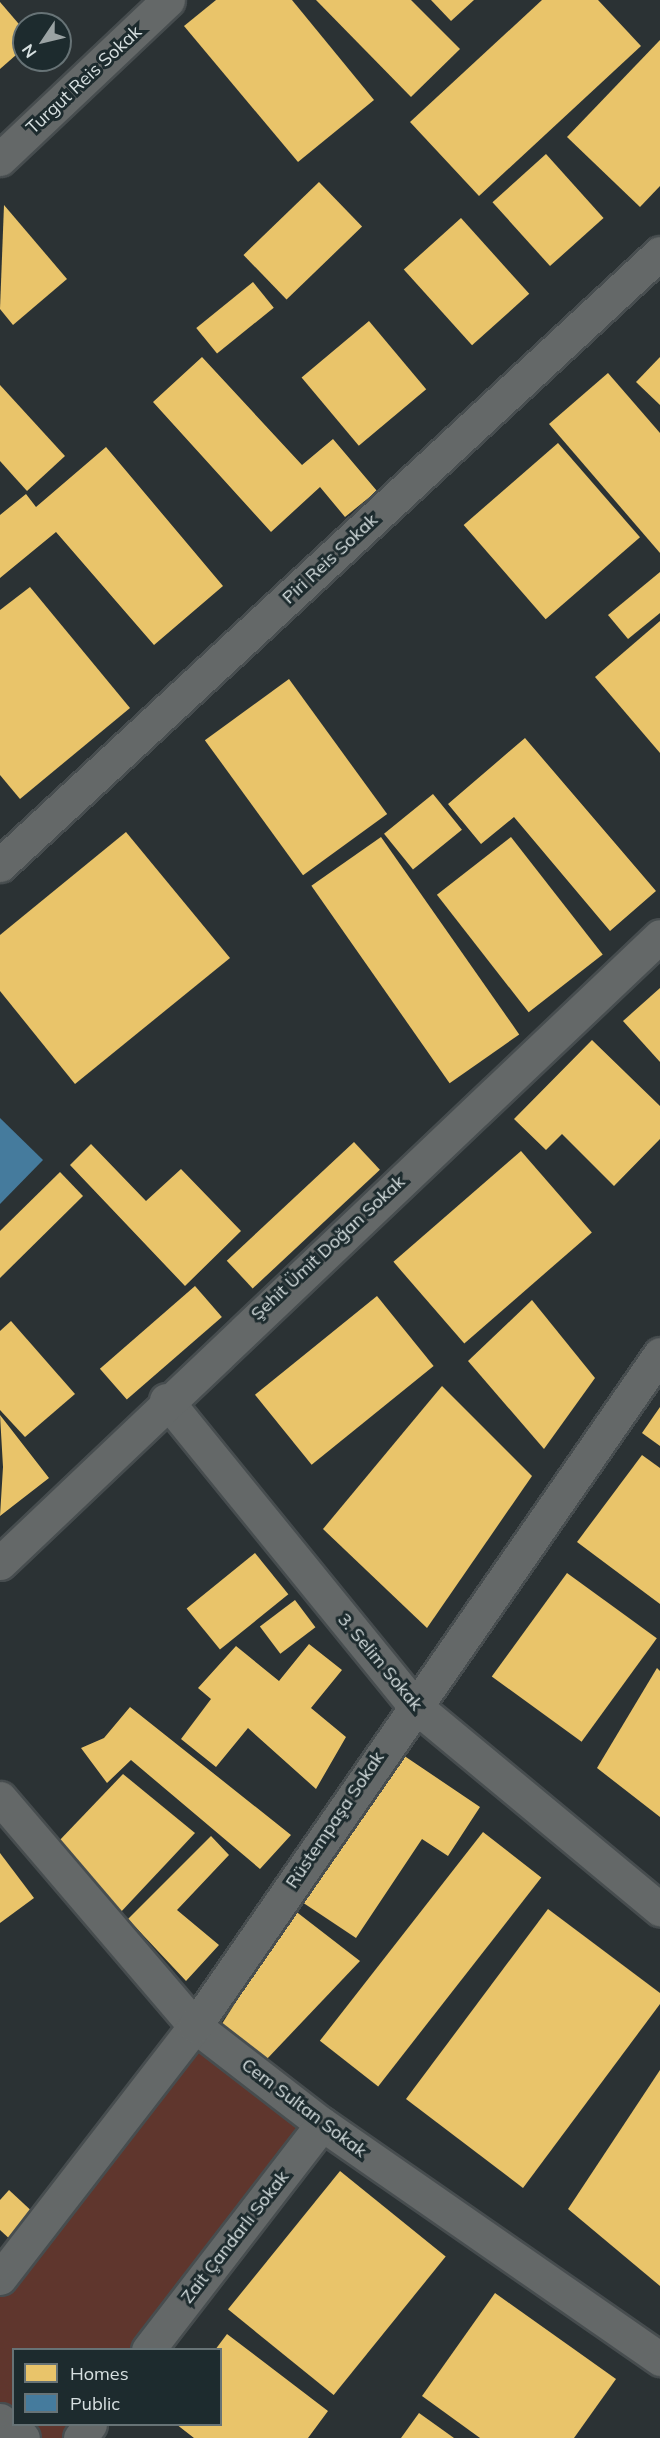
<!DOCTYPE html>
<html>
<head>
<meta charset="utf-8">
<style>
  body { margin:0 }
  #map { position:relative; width:660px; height:2438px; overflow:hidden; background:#2b3234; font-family:Mulish,sans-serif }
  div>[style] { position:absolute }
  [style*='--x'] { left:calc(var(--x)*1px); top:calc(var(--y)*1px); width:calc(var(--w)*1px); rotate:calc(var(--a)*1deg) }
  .green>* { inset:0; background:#5f362d }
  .homes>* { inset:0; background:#e9c46a; transform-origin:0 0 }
  .public>* { inset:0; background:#457b9d }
  .roads { filter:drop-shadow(2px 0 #474d4f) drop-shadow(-2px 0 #474d4f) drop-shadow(0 2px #474d4f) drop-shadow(0 -2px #474d4f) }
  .minor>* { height:33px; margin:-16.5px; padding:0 16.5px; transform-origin:16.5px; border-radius:16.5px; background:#646868 }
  span { translate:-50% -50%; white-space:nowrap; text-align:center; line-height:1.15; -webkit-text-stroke:6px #1d2b2e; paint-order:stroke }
  .street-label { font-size:18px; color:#d7e0e1 }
  .legend { position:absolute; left:12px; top:2348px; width:210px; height:78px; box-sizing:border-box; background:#1d2b2e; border:2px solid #677376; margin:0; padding:8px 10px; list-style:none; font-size:18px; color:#d7e0e1 }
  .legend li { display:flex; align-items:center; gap:12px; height:30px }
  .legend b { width:30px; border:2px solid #677376 }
  .north { position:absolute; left:12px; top:12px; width:60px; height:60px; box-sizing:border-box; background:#1d2b2e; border:2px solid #677376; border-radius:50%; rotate:235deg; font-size:16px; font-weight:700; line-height:24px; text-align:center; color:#d7e0e1 }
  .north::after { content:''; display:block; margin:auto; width:21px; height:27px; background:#9ba3a4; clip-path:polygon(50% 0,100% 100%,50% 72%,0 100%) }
</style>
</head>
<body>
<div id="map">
  <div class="green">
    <div style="clip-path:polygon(195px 2026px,322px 2124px,148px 2349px,14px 2350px,14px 2424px,90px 2425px,80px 2438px,23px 2438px,0 2420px,0 2278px)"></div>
  </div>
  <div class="homes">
    <div style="clip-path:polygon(216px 0,292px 0,374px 100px,298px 162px,184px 26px)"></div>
    <div style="clip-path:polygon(316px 0,411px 0,460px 49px,411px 97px)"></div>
    <div style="clip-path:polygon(431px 0,474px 0,451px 21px)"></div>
    <div style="clip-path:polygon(542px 0,598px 0,641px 46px,479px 196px,410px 122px)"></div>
    <div style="clip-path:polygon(0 2px,24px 30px,24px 48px,0 69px)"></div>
    <div style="clip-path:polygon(660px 40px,660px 186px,640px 207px,567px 137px)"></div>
    <div style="left:546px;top:154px;width:86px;height:72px;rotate:48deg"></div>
    <div style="left:319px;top:182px;width:62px;height:105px;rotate:46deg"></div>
    <div style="clip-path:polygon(4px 205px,67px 279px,13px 325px,0 309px)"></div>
    <div style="left:461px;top:218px;width:102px;height:77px;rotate:48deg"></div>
    <div style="left:253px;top:282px;width:33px;height:73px;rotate:51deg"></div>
    <div style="left:369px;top:321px;width:89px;height:88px;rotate:50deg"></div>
    <div style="clip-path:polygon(202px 357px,302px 465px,333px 439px,377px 491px,345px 517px,320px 487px,271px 532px,153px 402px)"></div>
    <div style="clip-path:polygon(660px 357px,660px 405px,636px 382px)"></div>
    <div style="clip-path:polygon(608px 373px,660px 433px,660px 553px,549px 424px)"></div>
    <div style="clip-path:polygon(0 385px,65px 456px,27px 491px,0 461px)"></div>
    <div style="left:558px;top:443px;width:125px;height:125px;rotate:49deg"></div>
    <div style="clip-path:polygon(106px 447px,223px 586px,154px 645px,56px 532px,0 578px,0 515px,26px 494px,36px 507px)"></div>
    <div style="clip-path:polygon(660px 572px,660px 613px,628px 639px,608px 615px)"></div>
    <div style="clip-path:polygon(30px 587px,130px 708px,20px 799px,0 775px,0 610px)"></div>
    <div style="clip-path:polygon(660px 621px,660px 753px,595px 677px)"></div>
    <div style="left:289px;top:679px;width:167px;height:104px;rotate:54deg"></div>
    <div style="clip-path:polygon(525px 738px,656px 891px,610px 931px,514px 817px,481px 844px,448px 804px)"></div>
    <div style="left:433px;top:794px;width:46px;height:63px;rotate:51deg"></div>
    <div style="clip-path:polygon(126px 832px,230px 958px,75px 1084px,0 991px,0 935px)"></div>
    <div style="left:381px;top:837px;width:241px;height:85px;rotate:55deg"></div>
    <div style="left:511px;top:837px;width:149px;height:94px;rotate:52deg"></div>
    <div style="clip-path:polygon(660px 988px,660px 1062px,623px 1021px)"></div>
    <div style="clip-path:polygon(592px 1040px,660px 1106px,660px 1139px,614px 1186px,562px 1134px,546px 1150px,514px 1119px)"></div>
    <div style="left:354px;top:1142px;width:38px;height:174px;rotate:47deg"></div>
    <div style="clip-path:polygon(91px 1144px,146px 1201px,181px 1169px,241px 1231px,185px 1286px,70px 1165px)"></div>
    <div style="left:521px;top:1151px;width:108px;height:169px;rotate:49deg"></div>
    <div style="clip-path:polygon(60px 1172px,83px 1196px,0 1278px,0 1231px)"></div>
    <div style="left:195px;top:1286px;width:41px;height:126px;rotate:49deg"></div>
    <div style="left:377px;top:1296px;width:90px;height:157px;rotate:51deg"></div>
    <div style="clip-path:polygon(532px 1300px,595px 1378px,544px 1449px,468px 1361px)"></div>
    <div style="clip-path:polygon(11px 1321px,75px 1394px,25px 1437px,0 1410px,0 1331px)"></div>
    <div style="clip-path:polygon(442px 1386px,532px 1476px,427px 1628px,323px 1529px)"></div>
    <div style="clip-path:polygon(660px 1407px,660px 1446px,642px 1433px)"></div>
    <div style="clip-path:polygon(0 1415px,49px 1478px,0 1516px,3px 1467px)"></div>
    <div style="clip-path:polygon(642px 1455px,660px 1468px,660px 1604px,577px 1542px)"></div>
    <div style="left:255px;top:1553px;width:53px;height:88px;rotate:51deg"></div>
    <div style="left:567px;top:1573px;width:111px;height:128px;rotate:36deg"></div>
    <div style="left:295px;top:1600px;width:34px;height:44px;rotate:53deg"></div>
    <div style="clip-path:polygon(309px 1644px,342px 1670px,311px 1708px,346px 1737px,316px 1789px,248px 1728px,216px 1767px,181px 1739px,211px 1699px,198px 1688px,236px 1646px,279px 1681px)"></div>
    <div style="clip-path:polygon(657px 1668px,660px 1671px,660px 1817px,597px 1768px)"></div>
    <div style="clip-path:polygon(130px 1707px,291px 1835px,260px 1869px,131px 1760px,107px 1783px,81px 1748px,104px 1738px)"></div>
    <div style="clip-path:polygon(400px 1753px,480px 1807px,448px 1856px,422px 1839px,356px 1938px,302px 1902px)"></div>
    <div style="clip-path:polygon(123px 1774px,195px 1833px,119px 1914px,57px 1843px)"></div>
    <div style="left:483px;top:1832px;width:74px;height:265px;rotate:38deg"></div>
    <div style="clip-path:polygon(211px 1836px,229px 1855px,177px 1910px,219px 1945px,186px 1981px,128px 1919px)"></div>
    <div style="clip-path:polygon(0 1853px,34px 1898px,0 1923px)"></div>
    <div style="clip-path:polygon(548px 1909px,660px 1993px,660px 2004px,523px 2188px,406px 2099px)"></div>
    <div style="clip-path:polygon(294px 1910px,360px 1961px,266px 2060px,220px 2027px)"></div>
    <div style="clip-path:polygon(660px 2070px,660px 2286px,568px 2209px)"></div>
    <div style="left:340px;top:2171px;width:136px;height:178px;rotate:39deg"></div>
    <div style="clip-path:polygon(9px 2190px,37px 2216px,13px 2242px,0 2230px,0 2200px)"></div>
    <div style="clip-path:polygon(495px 2293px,616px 2379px,574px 2438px,480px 2438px,422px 2396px)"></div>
    <div style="clip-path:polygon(227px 2334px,328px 2411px,308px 2438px,194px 2438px,176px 2424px,220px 2424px,220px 2350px,215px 2350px)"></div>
    <div style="clip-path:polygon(419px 2413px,454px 2438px,401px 2438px)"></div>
  </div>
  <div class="public">
    <div style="clip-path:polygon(0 1118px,43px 1160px,0 1204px)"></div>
  </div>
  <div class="roads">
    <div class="minor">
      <div style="--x:0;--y:159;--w:231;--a:-43.4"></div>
      <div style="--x:0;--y:865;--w:900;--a:-42.84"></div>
      <div style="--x:166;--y:1400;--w:393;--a:50.9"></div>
      <div style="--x:414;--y:1705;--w:320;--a:39.7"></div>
      <div style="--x:0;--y:1563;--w:910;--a:-43.53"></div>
      <div style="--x:0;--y:1798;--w:300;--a:49.5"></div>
      <div style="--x:195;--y:2026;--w:160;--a:37.7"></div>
      <div style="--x:322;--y:2124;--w:412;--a:34.8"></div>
      <div style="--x:0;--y:2278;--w:319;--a:-52.3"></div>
      <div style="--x:195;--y:2026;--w:817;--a:-55.32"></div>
      <div style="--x:148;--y:2350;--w:285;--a:-52.4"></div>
      <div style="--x:0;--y:2420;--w:29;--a:38"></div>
      <div style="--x:80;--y:2438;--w:17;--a:-54"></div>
    </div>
  </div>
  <div class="street-label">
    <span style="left:84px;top:80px;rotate:-43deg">Turgut Reis Sokak</span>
    <span style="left:330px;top:559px;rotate:-43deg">Piri Reis Sokak</span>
    <span style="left:328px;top:1248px;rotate:-43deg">Şehit Ümit Doğan Sokak</span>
    <span style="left:380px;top:1662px;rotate:50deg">3. Selim Sokak</span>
    <span style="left:335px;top:1820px;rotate:-56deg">Rüstempaşa Sokak</span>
    <span style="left:304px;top:2108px;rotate:37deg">Cem Sultan Sokak</span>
    <span style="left:235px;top:2237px;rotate:-52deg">Zait Çandarlı Sokak</span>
  </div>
  <ul class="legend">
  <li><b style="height:16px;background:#e9c46a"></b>Homes</li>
  <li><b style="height:16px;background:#457b9d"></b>Public</li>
  </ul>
  <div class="north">N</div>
</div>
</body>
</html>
